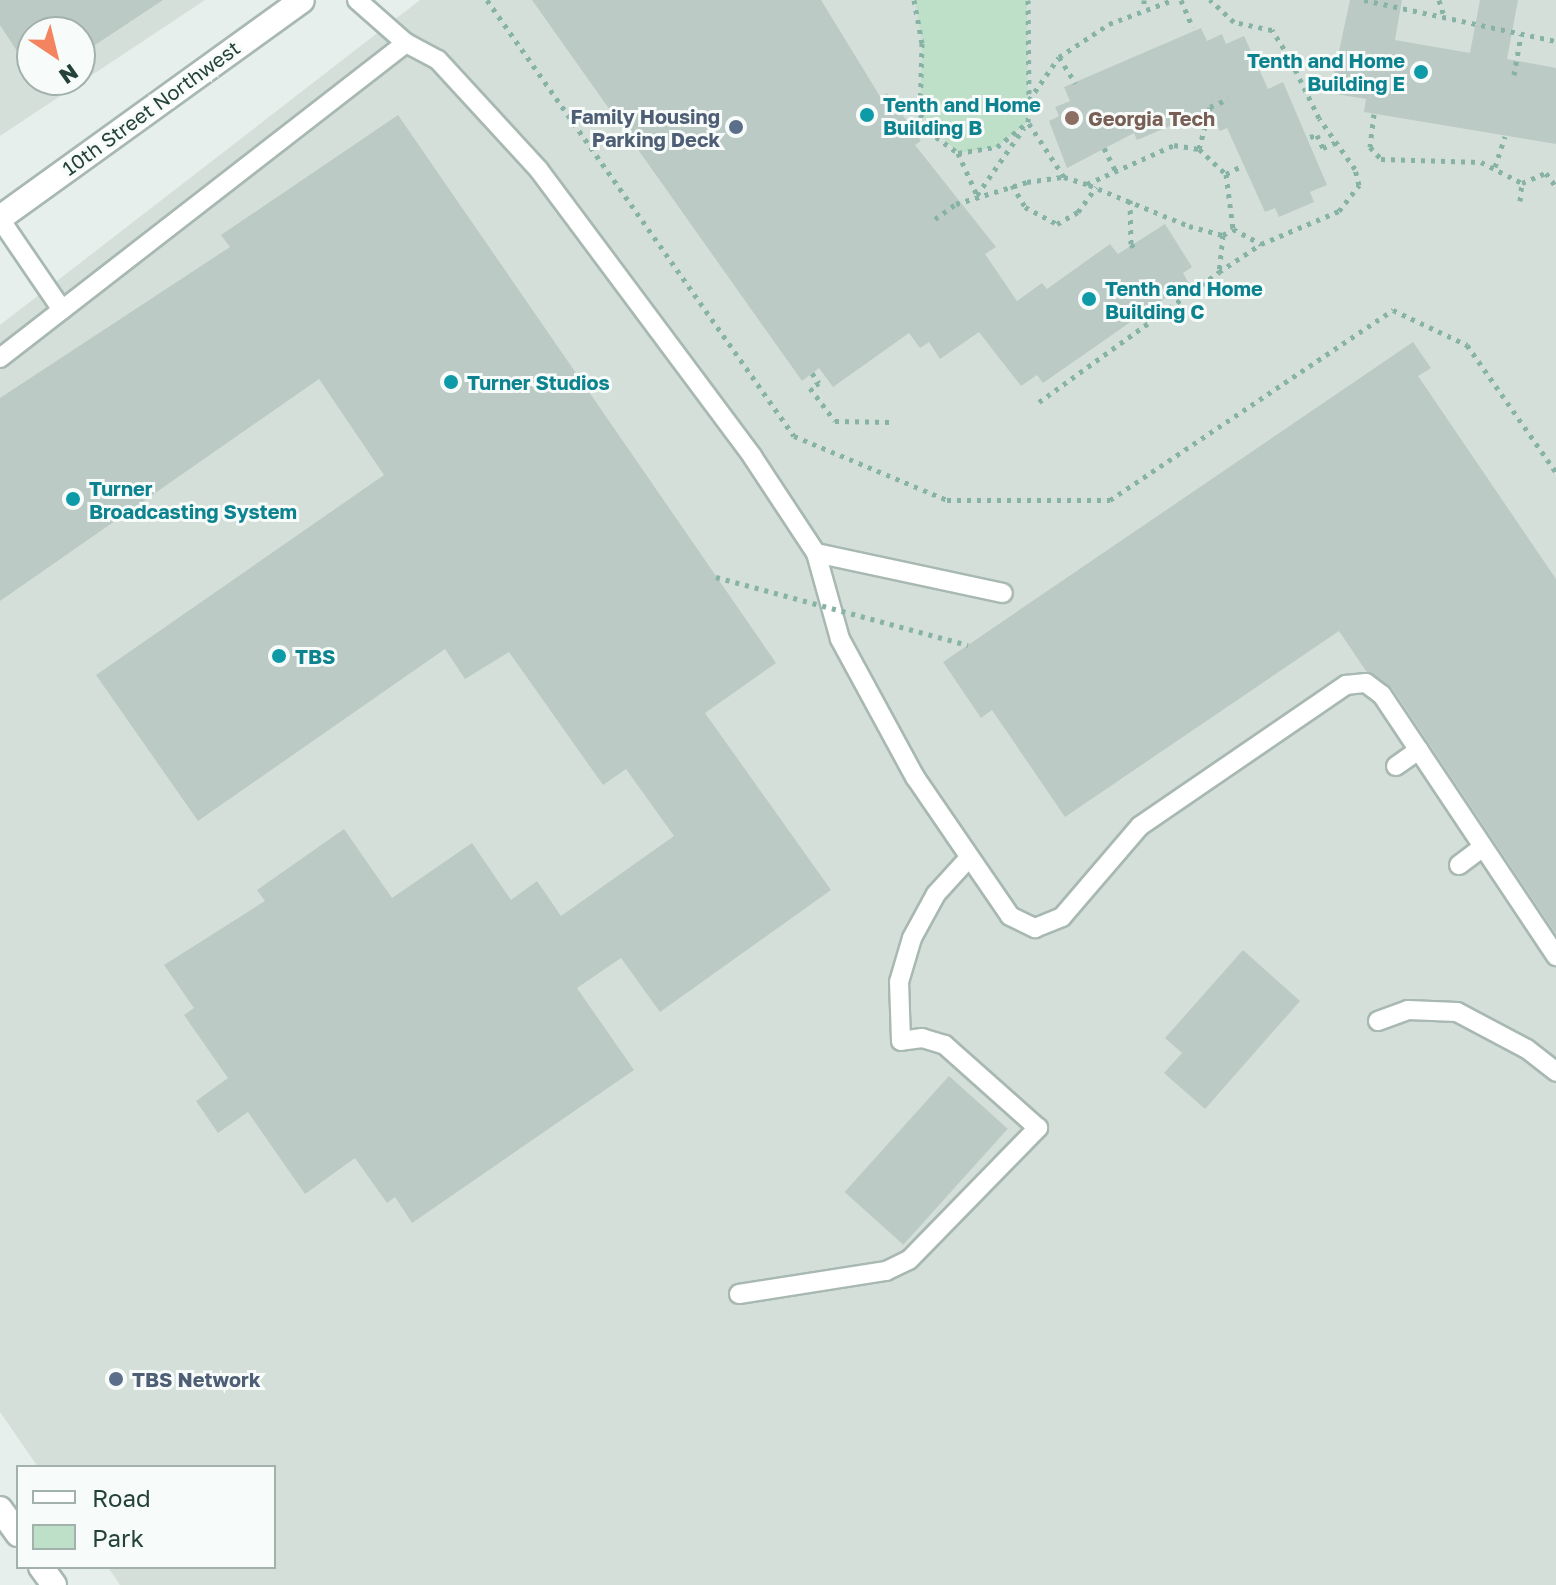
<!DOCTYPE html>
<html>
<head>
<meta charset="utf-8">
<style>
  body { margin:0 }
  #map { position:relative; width:1556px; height:1585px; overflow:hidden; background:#e6efeb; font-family:"Golos Text",sans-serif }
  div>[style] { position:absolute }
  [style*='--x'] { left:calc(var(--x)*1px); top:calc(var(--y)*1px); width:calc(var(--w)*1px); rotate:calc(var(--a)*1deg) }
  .built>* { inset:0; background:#d4dfda }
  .green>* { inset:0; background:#bfe0c8 }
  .building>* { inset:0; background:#bbcac4; transform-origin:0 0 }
  .path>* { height:5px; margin-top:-2.5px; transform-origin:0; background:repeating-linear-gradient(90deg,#86b3a5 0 4px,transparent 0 10px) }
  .roads { filter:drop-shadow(2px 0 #a8b8b2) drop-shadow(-2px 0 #a8b8b2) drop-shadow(0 2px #a8b8b2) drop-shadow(0 -2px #a8b8b2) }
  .service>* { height:18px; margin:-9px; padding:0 9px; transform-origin:9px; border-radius:9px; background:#fff }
  .tertiary>* { height:24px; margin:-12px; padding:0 12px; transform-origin:12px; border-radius:12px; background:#fff }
  .secondary>* { height:24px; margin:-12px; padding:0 12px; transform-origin:12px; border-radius:12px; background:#fff }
  .path-bridge>* { height:5px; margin-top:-2.5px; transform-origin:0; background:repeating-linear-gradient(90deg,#86b3a5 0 4px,transparent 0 10px) }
  .dots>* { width:22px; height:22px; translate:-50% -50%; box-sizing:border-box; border:4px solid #f7fbf9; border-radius:50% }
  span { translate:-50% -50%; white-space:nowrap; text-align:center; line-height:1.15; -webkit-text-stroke:6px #f7fbf9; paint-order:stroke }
  .culture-label { font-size:20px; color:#0d838f; font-weight:700 }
  .right { translate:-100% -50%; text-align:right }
  .left { translate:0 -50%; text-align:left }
  .street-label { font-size:20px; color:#24423a }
  .service-label { font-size:20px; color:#4e5e75; font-weight:700 }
  .education-label { font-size:20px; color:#785e54; font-weight:700 }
  .legend { position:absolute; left:16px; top:1465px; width:260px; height:104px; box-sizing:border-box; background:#f7fbf9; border:2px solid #a3b1ad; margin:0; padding:10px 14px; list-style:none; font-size:24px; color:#24423a }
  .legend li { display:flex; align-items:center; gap:16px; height:40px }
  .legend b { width:40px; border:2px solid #a3b1ad }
  .north { position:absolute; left:16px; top:16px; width:80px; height:80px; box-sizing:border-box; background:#f7fbf9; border:2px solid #a3b1ad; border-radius:50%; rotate:145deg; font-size:22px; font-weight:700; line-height:32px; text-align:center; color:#24423a }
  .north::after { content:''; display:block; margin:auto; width:28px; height:36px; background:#f4845f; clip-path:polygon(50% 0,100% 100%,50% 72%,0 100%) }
</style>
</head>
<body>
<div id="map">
  <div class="built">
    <div style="clip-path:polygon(evenodd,0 0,205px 0,0 136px,0 0,32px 32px,80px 32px,80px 80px,32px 80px,32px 32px)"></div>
    <div style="clip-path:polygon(420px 0,1556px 0,1556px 1585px,120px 1585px,108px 1567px,274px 1567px,274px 1467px,38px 1467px,0 1412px,0 325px)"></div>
  </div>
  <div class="green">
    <div style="clip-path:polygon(915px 0,1027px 0,1028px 122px,997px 147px,958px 153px,920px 114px,922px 43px)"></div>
  </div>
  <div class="building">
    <div style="clip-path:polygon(0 0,163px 0,80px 55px,80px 32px,32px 32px,32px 74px,0 25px)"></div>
    <div style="clip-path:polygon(532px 0,821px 0,881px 98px,887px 93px,921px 141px,915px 145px,996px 247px,985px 254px,1017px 301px,1042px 283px,1047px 289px,1110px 244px,1118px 254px,1165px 224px,1192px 267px,1183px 273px,1188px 282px,1043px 383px,1037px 375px,1021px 386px,979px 332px,940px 359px,929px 342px,920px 348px,909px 333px,833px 387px,819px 368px,802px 381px)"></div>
    <div style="clip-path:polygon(1350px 0,1402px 0,1395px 40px,1470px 53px,1480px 0,1518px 0,1507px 59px,1556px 68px,1556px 144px,1364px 112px,1366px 99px,1330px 93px)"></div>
    <div style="clip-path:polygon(1201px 28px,1207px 41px,1222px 34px,1226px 44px,1244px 36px,1268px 89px,1283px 82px,1327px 185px,1310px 192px,1314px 202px,1279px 217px,1275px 208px,1265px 212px,1227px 128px,1220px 131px,1210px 109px,1137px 140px,1134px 133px,1067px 168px,1049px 121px,1059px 116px,1055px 107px,1070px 101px,1064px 87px)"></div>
    <div style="clip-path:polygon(398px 115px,776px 663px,705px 713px,831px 890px,660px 1012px,621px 958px,577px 988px,634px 1070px,412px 1223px,395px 1197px,387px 1203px,355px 1158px,305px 1194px,248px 1112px,218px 1133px,196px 1101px,228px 1078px,184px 1015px,194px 1008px,164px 965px,265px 901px,257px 890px,344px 829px,392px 898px,472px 843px,511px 900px,537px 881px,561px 916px,674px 836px,626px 769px,603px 785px,509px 652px,465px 679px,445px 649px,198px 821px,96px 675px,384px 475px,319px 379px,0 601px,0 398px,230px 247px,221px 235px)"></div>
    <div style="clip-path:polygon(1413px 342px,1431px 368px,1418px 376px,1556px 579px,1556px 934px,1392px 688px,1366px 671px,1339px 631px,1065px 817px,992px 710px,981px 718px,943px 662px)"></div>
    <div style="clip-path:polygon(1243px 950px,1300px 1001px,1205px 1109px,1164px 1073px,1182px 1053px,1165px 1038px)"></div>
    <div style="left:949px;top:1076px;width:79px;height:156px;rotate:42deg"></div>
  </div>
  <div class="path">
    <div style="--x:487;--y:0;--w:533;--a:54.85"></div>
    <div style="--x:794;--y:436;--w:166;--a:22.7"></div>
    <div style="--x:947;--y:500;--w:163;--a:0"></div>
    <div style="--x:1110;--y:500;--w:341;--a:-33.9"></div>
    <div style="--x:1393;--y:310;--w:82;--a:25.3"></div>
    <div style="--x:1467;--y:345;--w:155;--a:55"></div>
    <div style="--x:914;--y:0;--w:44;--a:79.5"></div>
    <div style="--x:922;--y:43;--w:71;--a:91.6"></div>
    <div style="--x:920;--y:114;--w:28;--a:55"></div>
    <div style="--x:936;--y:137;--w:27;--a:36"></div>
    <div style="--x:958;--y:153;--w:39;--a:-9"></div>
    <div style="--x:997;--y:147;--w:40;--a:-39"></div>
    <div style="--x:1028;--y:0;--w:99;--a:89.4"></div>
    <div style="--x:1144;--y:0;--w:9;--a:90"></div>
    <div style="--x:1181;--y:0;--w:30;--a:67"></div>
    <div style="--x:1364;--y:0;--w:196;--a:12.1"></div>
    <div style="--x:1439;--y:0;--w:17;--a:73"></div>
    <div style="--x:1059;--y:57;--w:31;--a:58"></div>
    <div style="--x:1514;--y:75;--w:41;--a:-80.1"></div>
    <div style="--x:1374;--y:114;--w:33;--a:97"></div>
    <div style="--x:1370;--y:147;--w:16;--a:47"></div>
    <div style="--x:1381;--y:159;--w:100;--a:1.7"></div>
    <div style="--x:1481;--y:162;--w:46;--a:27.1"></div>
    <div style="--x:1522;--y:183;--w:26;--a:-23"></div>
    <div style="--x:1546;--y:173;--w:17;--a:54"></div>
    <div style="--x:1310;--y:137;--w:7;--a:-16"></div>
    <div style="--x:1317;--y:135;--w:14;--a:65"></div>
    <div style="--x:1323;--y:148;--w:13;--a:-23"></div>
    <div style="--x:1104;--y:148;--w:27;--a:63"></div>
    <div style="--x:1199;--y:149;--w:43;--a:-75.3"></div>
    <div style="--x:1210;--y:107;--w:20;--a:-24"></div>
    <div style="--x:958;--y:153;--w:46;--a:65.7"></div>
    <div style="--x:1495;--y:167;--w:32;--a:-72"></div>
    <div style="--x:1226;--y:174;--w:18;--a:-27"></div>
    <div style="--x:1064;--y:177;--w:66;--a:-123.2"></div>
    <div style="--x:1028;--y:122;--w:22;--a:-87"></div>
    <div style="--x:1029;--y:100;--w:52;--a:-55.1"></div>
    <div style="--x:1059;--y:57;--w:60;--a:-33.4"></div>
    <div style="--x:1109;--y:24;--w:68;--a:-20.6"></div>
    <div style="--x:1012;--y:185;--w:26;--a:59"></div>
    <div style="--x:1025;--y:207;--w:36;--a:28"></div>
    <div style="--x:1057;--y:224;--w:24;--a:-30"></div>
    <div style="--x:1078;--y:212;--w:31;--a:-54"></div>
    <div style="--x:1089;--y:185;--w:108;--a:22.3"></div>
    <div style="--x:1189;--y:226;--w:35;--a:15"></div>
    <div style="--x:1223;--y:235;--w:12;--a:-31"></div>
    <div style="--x:977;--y:195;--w:82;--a:-55"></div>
    <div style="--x:1130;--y:200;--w:44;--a:88.7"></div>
    <div style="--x:1131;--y:244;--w:6;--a:51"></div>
    <div style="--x:1520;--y:201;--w:18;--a:-84"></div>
    <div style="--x:935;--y:219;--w:26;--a:-36"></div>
    <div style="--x:956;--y:204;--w:74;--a:-17.2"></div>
    <div style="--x:1027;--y:182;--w:37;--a:-8"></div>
    <div style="--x:1064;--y:177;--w:24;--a:17"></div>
    <div style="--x:1087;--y:184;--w:95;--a:-24.1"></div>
    <div style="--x:1174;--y:145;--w:25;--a:9"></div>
    <div style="--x:1199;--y:149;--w:37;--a:43"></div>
    <div style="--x:1226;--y:174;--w:55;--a:82.7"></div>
    <div style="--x:1233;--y:229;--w:32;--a:28"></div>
    <div style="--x:1261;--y:244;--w:85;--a:-22.9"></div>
    <div style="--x:1339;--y:211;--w:33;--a:-52"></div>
    <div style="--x:1359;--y:185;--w:16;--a:-104"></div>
    <div style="--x:1355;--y:169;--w:62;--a:-125.2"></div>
    <div style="--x:1319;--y:118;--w:68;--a:-116.2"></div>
    <div style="--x:1289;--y:57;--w:32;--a:-122"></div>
    <div style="--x:1272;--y:30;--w:39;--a:-168"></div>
    <div style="--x:1234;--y:22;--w:33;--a:-137"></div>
    <div style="--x:1223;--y:235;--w:37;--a:96"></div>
    <div style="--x:1219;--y:272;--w:50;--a:-33.7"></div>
    <div style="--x:812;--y:373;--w:12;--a:55"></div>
    <div style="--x:819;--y:383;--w:10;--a:151"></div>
    <div style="--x:810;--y:388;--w:41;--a:52.9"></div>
    <div style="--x:835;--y:421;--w:57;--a:1"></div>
    <div style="--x:1039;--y:402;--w:222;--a:-35.8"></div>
  </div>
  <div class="roads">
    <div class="service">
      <div style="--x:357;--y:0;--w:65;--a:41.3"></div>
      <div style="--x:406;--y:43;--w:36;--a:28"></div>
      <div style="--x:438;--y:60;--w:149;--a:47.4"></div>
      <div style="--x:539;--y:170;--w:357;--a:53.3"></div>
      <div style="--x:752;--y:456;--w:116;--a:56.6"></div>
      <div style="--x:816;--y:553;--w:89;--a:74.4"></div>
      <div style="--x:840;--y:639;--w:157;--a:61.5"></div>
      <div style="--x:915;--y:777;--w:168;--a:55.6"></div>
      <div style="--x:1010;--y:916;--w:28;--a:26"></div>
      <div style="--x:1035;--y:928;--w:29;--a:-22"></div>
      <div style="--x:1062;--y:917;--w:120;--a:-49.4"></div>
      <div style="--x:1140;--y:826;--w:250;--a:-34.4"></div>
      <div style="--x:1346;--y:685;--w:20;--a:-6"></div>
      <div style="--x:1366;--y:683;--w:20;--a:37"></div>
      <div style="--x:1382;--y:695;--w:314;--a:56.3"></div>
      <div style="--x:0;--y:219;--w:110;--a:55.7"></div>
      <div style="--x:0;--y:358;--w:514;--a:-37.81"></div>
      <div style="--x:816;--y:553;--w:191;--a:12.1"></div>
      <div style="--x:1396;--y:766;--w:28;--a:-35"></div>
      <div style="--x:1459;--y:865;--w:30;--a:-37"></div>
      <div style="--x:1378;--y:1021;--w:32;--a:-20"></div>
      <div style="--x:1408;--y:1010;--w:49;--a:2.3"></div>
      <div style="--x:1457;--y:1012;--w:79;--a:27.9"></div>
      <div style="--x:1527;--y:1049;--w:37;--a:38"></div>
      <div style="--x:739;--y:1294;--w:149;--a:-8.9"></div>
      <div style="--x:886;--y:1271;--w:25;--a:-26"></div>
      <div style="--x:909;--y:1260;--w:185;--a:-45.7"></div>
      <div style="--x:1038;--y:1128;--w:125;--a:-138.3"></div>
      <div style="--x:945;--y:1045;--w:24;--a:-163"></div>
      <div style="--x:922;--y:1038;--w:21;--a:172"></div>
      <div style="--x:901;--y:1041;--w:59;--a:-91.9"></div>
      <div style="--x:899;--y:982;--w:46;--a:-73.5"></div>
      <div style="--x:912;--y:938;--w:50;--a:-61.4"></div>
      <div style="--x:936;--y:894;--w:47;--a:-47.6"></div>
    </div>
    <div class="tertiary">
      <div style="--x:0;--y:1509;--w:31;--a:54"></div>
      <div style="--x:41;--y:1567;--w:22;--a:54"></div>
    </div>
    <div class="secondary">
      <div style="--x:0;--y:218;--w:372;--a:-35.8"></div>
    </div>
  </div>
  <div class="path-bridge">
    <div style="--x:716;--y:577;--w:261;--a:15.1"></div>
  </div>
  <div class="dots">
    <div style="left:1421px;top:72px;background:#0f9aa8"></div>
    <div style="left:867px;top:115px;background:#0f9aa8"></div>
    <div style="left:1072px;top:118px;background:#8d6e63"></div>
    <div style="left:736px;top:127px;background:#5c6f8a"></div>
    <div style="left:1089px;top:299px;background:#0f9aa8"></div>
    <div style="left:451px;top:382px;background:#0f9aa8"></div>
    <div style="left:73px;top:499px;background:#0f9aa8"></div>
    <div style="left:279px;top:656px;background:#0f9aa8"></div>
    <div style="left:116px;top:1379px;background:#5c6f8a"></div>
  </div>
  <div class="culture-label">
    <span class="right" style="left:1405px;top:72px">Tenth and Home<br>Building E</span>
    <span class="left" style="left:883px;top:116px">Tenth and Home<br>Building B</span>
    <span class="left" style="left:1105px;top:300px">Tenth and Home<br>Building C</span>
    <span class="left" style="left:467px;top:382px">Turner Studios</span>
    <span class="left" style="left:89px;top:500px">Turner<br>Broadcasting System</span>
    <span class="left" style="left:295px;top:656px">TBS</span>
  </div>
  <div class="street-label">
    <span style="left:151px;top:108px;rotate:-36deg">10th Street Northwest</span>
  </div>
  <div class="service-label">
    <span class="right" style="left:720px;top:128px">Family Housing<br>Parking Deck</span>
    <span class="left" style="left:132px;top:1379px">TBS Network</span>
  </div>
  <div class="education-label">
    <span class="left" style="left:1088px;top:118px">Georgia Tech</span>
  </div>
  <ul class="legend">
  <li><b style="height:10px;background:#fff"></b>Road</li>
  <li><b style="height:22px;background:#bfe0c8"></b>Park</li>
  </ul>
  <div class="north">N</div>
</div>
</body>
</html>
